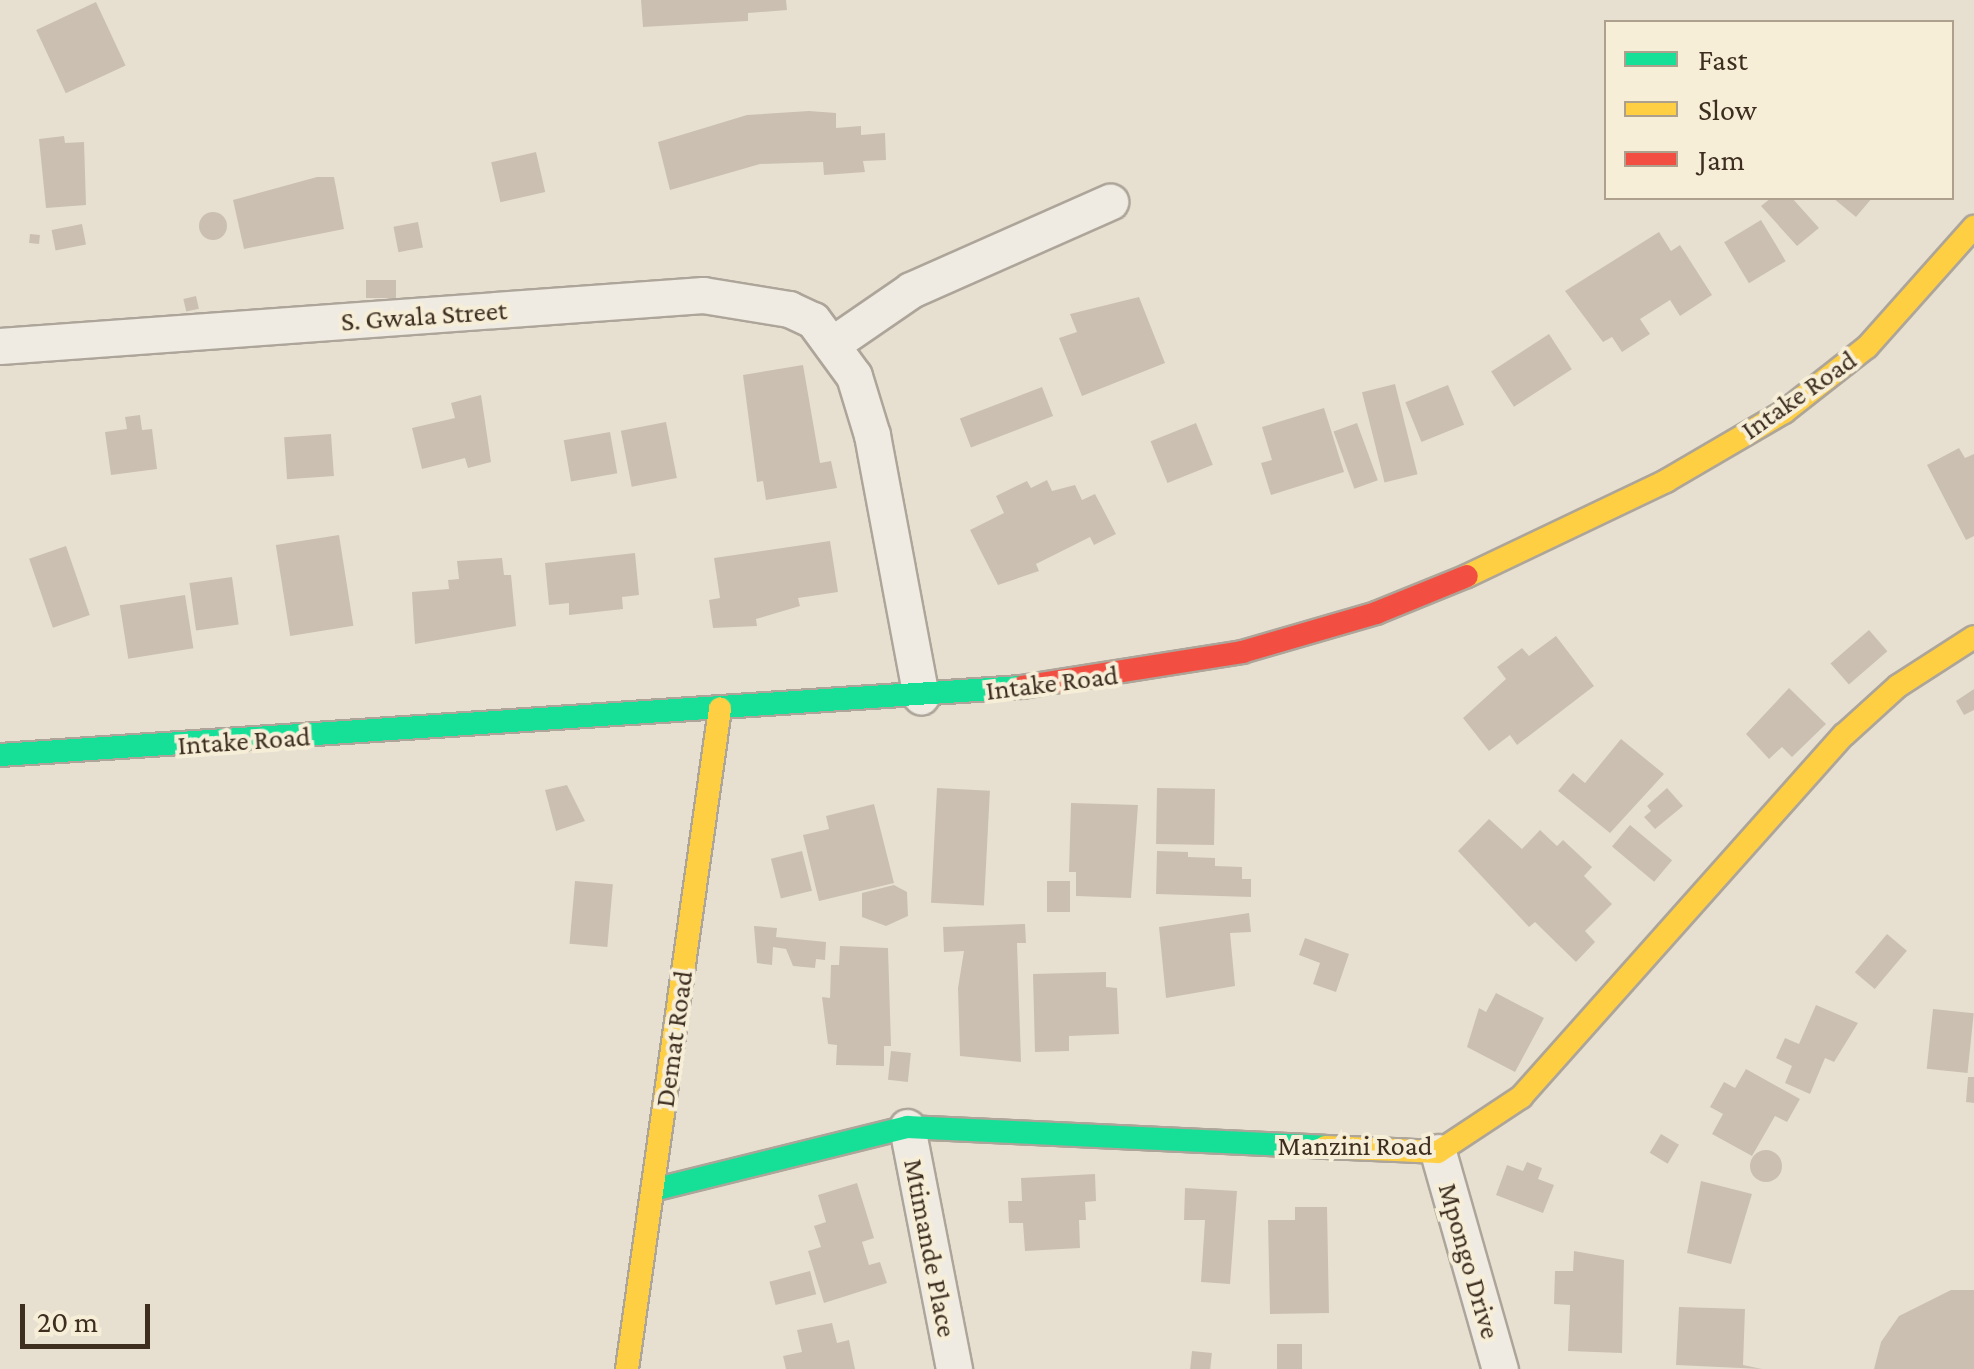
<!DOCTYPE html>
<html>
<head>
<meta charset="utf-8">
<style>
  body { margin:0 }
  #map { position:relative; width:1974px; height:1369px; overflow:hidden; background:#e7e0d1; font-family:"Crimson Pro",serif }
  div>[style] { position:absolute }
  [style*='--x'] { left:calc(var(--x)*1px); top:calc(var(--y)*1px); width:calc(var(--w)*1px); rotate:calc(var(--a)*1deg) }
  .building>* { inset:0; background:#cbbfb2; transform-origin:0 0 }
  .round { border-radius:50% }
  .roads { filter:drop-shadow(2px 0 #ada599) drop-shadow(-2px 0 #ada599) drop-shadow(0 2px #ada599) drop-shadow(0 -2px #ada599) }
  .street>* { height:35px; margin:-17.5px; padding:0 17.5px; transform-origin:17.5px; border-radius:17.5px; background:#efebe3 }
  .fast>* { height:22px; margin:-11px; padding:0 11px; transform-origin:11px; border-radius:11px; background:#16e098 }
  .slow>* { height:22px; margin:-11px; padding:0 11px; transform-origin:11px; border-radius:11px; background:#ffcf43 }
  .jam>* { height:22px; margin:-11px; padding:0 11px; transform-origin:11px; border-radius:11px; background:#f24e42 }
  span { translate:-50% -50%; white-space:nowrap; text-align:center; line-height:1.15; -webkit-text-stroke:8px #f7eed8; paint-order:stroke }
  .street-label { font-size:28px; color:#3d2e20 }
  .legend { position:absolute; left:1604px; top:20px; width:350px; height:180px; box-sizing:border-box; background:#f7eed8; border:2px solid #ada18e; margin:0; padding:12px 18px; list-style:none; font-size:30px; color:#3d2e20 }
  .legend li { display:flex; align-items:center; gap:20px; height:50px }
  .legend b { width:50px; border:2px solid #ada18e }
  .scale { position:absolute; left:20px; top:1304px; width:130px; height:45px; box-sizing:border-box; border:5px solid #3d2e20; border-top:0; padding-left:12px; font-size:30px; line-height:35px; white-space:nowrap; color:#3d2e20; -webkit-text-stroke:8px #f7eed8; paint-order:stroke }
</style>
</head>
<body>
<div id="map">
  <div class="building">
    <div style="clip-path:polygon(641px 0,786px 0,787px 10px,748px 13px,748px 21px,643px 27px)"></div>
    <div style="left:96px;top:2px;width:70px;height:66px;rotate:65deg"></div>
    <div style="clip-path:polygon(809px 111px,836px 113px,836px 128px,861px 126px,861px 135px,885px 133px,886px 160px,863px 161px,865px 172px,824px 175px,823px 162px,760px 164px,670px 190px,658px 142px,747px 115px)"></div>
    <div style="clip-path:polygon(64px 136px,65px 143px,84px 142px,86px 205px,46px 208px,39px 139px)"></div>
    <div style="left:536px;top:152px;width:41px;height:46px;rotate:77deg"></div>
    <div style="clip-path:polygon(317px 177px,334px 177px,344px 229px,244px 249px,233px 200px)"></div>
    <div style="clip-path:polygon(1771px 198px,1792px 198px,1819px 228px,1797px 246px,1761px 206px)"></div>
    <div style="clip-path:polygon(1833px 198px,1872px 198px,1856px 217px)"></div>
    <div class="round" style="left:199px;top:212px;width:28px;height:28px"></div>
    <div style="left:1761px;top:220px;width:48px;height:43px;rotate:59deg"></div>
    <div style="left:418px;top:222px;width:26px;height:25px;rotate:79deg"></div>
    <div style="left:82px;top:224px;width:21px;height:31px;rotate:79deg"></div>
    <div style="clip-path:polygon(1659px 232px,1671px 251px,1680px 245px,1712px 295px,1680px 316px,1670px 300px,1640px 319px,1650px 334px,1622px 352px,1612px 337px,1603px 342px,1565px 291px)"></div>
    <div style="left:30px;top:234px;width:10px;height:9px;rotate:6deg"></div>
    <div style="left:396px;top:280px;width:18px;height:30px;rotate:90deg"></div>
    <div style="left:196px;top:296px;width:13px;height:13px;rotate:77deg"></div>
    <div style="clip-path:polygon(1139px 297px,1165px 363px,1082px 396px,1059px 338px,1077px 332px,1070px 314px)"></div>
    <div style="left:1549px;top:334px;width:42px;height:69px;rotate:57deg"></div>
    <div style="clip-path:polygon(803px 365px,820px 463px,831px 461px,837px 488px,766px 500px,763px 481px,757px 482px,743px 375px)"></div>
    <div style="left:1395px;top:384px;width:93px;height:34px;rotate:76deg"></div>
    <div style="left:1448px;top:385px;width:43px;height:46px;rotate:68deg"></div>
    <div style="left:1042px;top:387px;width:31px;height:88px;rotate:69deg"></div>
    <div style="clip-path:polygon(481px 395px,491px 462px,468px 468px,465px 458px,422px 469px,412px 428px,455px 418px,451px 403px)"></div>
    <div style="clip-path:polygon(1324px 408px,1344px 472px,1271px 495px,1261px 463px,1272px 460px,1262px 427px)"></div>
    <div style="clip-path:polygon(140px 415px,142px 430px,152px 429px,157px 469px,111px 475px,105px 432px,127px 429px,125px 417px)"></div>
    <div style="left:666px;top:422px;width:57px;height:46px;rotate:79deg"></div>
    <div style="left:1196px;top:423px;width:45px;height:49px;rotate:68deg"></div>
    <div style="left:1357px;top:423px;width:61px;height:25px;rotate:70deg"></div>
    <div style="left:610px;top:432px;width:42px;height:47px;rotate:80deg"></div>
    <div style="left:331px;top:434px;width:42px;height:47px;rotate:86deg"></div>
    <div style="clip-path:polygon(1959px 448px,1965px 458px,1974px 454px,1974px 536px,1966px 540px,1927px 465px)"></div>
    <div style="clip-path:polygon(1047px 480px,1052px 491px,1075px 485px,1082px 500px,1095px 494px,1116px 534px,1094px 545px,1090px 537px,1036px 564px,1039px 571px,998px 585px,970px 530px,1004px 513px,996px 496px,1027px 481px,1031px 488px)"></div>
    <div style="left:339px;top:535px;width:92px;height:64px;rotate:81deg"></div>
    <div style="clip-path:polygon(830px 541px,838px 592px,798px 598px,800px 606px,756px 619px,757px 626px,713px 628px,709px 600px,720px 598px,714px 558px)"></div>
    <div style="left:66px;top:546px;width:73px;height:39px;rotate:71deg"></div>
    <div style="clip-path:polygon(635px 553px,639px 595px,622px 597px,623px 609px,569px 615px,569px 603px,549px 605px,545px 563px)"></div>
    <div style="clip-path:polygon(502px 558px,504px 575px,511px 575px,516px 626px,415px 644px,412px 592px,449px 589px,448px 580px,459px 579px,457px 561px)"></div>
    <div style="left:232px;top:577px;width:48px;height:43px;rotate:82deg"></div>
    <div style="left:185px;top:595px;width:54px;height:66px;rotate:81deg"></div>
    <div style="left:1869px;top:630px;width:28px;height:51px;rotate:49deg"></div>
    <div style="clip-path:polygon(1556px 636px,1594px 686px,1517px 745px,1510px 735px,1489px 751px,1463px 718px,1506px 679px,1497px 667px,1522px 648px,1529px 656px)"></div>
    <div style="clip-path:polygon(1789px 688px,1826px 724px,1792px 757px,1782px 747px,1769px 759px,1746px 734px)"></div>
    <div style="clip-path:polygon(1974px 689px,1974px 710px,1964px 715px,1956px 701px)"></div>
    <div style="clip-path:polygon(1621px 739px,1664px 774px,1610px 833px,1558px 791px,1573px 773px,1585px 783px)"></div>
    <div style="clip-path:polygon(567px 785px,585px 821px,556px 831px,545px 790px)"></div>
    <div style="left:937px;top:788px;width:53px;height:115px;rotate:3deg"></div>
    <div style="left:1157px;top:788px;width:58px;height:56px;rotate:1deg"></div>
    <div style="clip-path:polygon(1667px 788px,1683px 806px,1655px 829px,1644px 817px,1651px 811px,1647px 806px)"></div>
    <div style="clip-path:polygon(1071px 803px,1138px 805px,1131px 898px,1076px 896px,1076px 872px,1069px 872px)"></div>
    <div style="clip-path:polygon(874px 804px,894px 883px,819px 901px,803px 835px,829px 829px,826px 816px)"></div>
    <div style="clip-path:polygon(1489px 819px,1522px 849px,1540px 830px,1557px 846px,1563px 840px,1592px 867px,1584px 876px,1612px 904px,1585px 931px,1595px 942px,1576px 962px,1535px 922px,1529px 927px,1458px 851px)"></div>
    <div style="left:1630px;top:825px;width:55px;height:28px;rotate:40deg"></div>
    <div style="left:802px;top:851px;width:41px;height:32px;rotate:76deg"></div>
    <div style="clip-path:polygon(1157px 851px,1188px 852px,1188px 857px,1215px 858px,1215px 866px,1242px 867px,1242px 879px,1251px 879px,1251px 897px,1156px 894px)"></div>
    <div style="left:575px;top:881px;width:38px;height:63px;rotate:5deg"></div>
    <div style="left:1047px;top:881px;width:23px;height:31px"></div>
    <div style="clip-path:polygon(894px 885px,907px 892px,908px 916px,886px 926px,862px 917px,862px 893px)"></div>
    <div style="clip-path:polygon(1249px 913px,1251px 932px,1230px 933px,1235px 986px,1166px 998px,1159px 927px)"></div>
    <div style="clip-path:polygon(1025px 924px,1026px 943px,1017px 943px,1021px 1062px,960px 1056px,958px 988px,964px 951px,944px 952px,943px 927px)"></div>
    <div style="clip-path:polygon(754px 926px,777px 928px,776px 937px,826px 942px,825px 960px,816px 959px,815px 968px,793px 966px,786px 949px,773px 947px,772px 965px,757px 963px)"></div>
    <div style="left:1887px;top:934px;width:26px;height:50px;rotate:40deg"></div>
    <div style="clip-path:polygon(1305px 938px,1349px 954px,1336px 992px,1313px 984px,1320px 963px,1299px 955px)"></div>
    <div style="clip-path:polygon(840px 946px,888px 948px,891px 1046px,884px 1046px,884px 1066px,836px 1065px,837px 1045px,828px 1044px,822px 997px,830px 998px,831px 965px,839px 965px)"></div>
    <div style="clip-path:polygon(1106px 972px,1106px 987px,1117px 988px,1119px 1034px,1069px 1036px,1069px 1051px,1035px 1052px,1033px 974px)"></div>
    <div style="clip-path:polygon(1496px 993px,1544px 1018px,1515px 1072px,1467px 1047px,1479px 1008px,1486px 1012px)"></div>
    <div style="clip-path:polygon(1816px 1005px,1858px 1023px,1834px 1062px,1825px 1058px,1810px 1094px,1785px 1083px,1792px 1066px,1776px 1058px,1785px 1038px,1799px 1044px)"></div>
    <div style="left:1933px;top:1009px;width:41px;height:60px;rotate:6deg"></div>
    <div style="left:891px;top:1051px;width:20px;height:29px;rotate:6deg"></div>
    <div style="clip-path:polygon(1746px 1069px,1800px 1099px,1787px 1122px,1775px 1116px,1752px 1156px,1712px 1134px,1723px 1114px,1710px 1107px,1724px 1082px,1735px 1088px)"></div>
    <div style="clip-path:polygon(1968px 1077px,1974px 1077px,1974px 1103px,1966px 1102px)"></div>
    <div style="left:1661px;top:1134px;width:21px;height:22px;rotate:31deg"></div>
    <div class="round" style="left:1750px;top:1150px;width:32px;height:32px"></div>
    <div style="clip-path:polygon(1527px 1162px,1542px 1168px,1538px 1179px,1554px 1185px,1543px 1213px,1496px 1195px,1507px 1165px,1523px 1171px)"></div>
    <div style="clip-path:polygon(1095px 1174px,1096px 1201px,1085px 1202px,1086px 1220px,1079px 1220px,1080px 1248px,1025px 1251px,1023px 1223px,1009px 1223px,1008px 1201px,1022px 1201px,1021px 1178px)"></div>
    <div style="clip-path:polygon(1701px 1181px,1752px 1194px,1731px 1264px,1687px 1253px)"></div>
    <div style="clip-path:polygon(857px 1183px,874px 1238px,862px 1242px,869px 1265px,880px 1262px,887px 1283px,824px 1303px,808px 1251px,821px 1247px,814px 1226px,826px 1222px,818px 1195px)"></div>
    <div style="clip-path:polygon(1185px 1188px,1237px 1191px,1230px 1284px,1201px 1282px,1205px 1220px,1184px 1220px)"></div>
    <div style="clip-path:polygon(1295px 1207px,1327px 1207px,1329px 1313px,1270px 1314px,1268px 1220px,1295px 1220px)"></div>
    <div style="clip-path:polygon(1574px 1251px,1624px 1260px,1622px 1353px,1568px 1351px,1570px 1305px,1554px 1304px,1555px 1271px,1573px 1271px)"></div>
    <div style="left:810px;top:1271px;width:24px;height:42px;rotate:75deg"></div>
    <div style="clip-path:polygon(1951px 1290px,1974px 1290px,1974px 1369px,1874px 1369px,1881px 1342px,1899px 1316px)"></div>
    <div style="clip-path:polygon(1679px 1307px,1745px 1309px,1743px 1365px,1762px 1369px,1676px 1365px)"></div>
    <div style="clip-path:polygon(832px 1323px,837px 1343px,849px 1340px,855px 1369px,786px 1369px,783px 1356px,802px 1352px,797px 1330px)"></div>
    <div style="left:1277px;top:1344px;width:25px;height:25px"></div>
    <div style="left:1192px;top:1351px;width:20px;height:18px;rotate:6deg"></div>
  </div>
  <div class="roads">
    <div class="street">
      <div style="--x:834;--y:343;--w:93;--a:-34.5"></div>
      <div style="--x:911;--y:290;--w:218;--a:-23.9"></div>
      <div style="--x:0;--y:346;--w:705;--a:-4.15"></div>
      <div style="--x:703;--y:295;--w:87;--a:9.2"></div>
      <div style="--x:789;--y:309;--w:26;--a:25"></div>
      <div style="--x:813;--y:320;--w:69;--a:53.8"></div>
      <div style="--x:854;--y:376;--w:62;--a:73"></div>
      <div style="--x:872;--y:435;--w:266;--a:79.4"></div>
      <div style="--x:907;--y:1127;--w:247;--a:79"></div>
      <div style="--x:1438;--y:1152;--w:226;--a:74.1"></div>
    </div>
    <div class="fast">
      <div style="--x:0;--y:755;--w:1024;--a:-3.81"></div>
      <div style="--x:653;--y:1190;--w:262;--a:-13.9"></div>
      <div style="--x:907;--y:1127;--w:418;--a:2.7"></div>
    </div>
    <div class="slow">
      <div style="--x:1467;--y:576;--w:221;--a:-25.5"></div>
      <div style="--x:1666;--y:481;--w:137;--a:-30.3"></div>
      <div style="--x:1784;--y:412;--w:105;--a:-38.1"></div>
      <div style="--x:1867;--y:347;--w:161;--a:-48.3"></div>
      <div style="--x:1325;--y:1147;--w:113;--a:2.5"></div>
      <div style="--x:1438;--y:1152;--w:100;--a:-33.5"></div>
      <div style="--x:1521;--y:1097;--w:485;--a:-48.3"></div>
      <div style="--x:1844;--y:735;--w:73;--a:-42.2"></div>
      <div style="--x:1898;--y:686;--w:90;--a:-32.8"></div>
      <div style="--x:627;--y:1369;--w:667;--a:-81.98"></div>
    </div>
    <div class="jam">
      <div style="--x:1022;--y:687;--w:223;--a:-9"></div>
      <div style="--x:1242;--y:652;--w:140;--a:-16.2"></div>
      <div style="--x:1376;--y:613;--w:98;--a:-22.1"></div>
    </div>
  </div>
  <div class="street-label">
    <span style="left:424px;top:316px;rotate:-4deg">S. Gwala Street</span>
    <span style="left:1799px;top:395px;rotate:-35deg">Intake Road</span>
    <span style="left:1052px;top:683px;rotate:-7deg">Intake Road</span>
    <span style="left:244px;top:741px;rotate:-4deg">Intake Road</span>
    <span style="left:674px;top:1039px;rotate:-82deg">Demat Road</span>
    <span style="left:1355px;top:1146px">Manzini Road</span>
    <span style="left:930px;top:1248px;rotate:79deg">Mtimande Place</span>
    <span style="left:1469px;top:1261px;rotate:74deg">Mpongo Drive</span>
  </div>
  <ul class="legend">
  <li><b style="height:12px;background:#16e098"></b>Fast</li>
  <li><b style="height:12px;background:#ffcf43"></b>Slow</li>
  <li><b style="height:12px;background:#f24e42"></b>Jam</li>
  </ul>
  <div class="scale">20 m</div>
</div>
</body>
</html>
